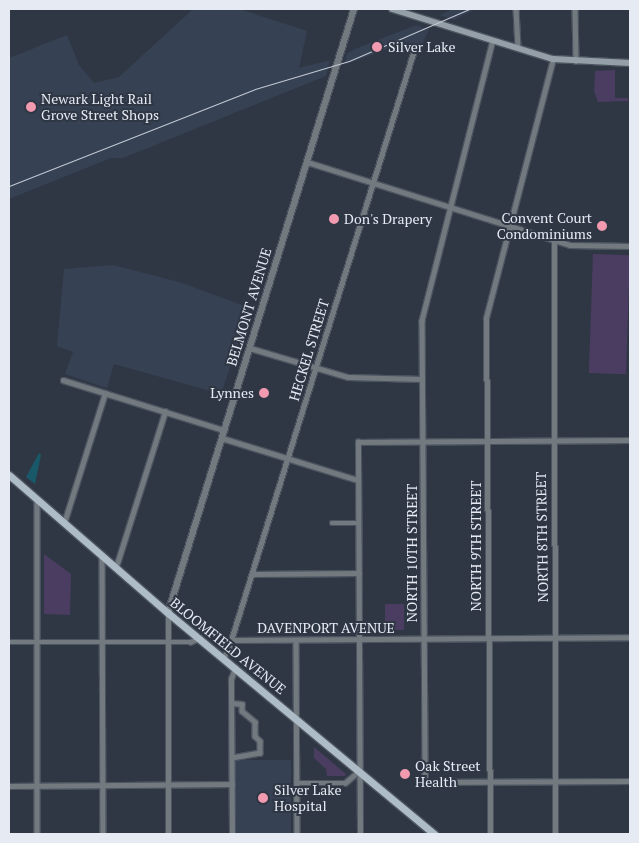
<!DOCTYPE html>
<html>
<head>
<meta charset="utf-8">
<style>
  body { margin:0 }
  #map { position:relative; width:639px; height:843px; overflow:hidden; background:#2f3744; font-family:"PT Serif",serif }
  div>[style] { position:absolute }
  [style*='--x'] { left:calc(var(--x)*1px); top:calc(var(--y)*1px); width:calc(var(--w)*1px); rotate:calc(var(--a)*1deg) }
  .built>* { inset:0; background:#364154; transform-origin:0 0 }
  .green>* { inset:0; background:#4b3d61; transform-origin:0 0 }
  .water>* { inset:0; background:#195868 }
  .roads { filter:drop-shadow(1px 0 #4c5460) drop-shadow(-1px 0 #4c5460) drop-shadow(0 1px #4c5460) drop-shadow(0 -1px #4c5460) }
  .minor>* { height:4.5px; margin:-2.25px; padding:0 2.25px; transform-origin:2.25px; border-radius:2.25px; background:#727a7f }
  .tertiary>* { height:5.5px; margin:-2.75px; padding:0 2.75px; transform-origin:2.75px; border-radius:2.75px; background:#727a7f }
  .secondary>* { height:6px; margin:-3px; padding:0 3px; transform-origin:3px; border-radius:3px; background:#949fa7 }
  .primary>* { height:7px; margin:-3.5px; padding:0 3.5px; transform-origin:3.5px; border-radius:3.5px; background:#adbcc6 }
  .tram>* { height:1px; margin:-0.5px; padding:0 0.5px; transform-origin:0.5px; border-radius:0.5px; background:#c4c9d3 }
  .dots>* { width:14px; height:14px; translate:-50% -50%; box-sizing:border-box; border:2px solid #2f3744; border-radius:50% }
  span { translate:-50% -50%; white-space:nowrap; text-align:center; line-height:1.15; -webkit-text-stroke:4px #2f3744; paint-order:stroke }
  .poi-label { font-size:14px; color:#e5eaf3 }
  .left { translate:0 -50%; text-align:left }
  .right { translate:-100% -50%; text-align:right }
  .street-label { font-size:14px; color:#e5eaf3 }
  .frame { position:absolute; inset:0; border:10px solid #e5eaf3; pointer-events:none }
</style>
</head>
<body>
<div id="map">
  <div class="built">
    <div style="clip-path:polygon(193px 9px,239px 9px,307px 31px,299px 68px,330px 60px,326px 76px,123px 158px,111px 158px,9px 199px,9px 58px,67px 35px,79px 65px,94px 83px,119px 77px)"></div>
    <div style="clip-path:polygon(453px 9px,475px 9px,454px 20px,440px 15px)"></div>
    <div style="clip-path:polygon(416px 25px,429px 30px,420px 48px,409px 45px,409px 41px,344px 65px,347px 54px,355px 49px)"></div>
    <div style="clip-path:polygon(113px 265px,179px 282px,250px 308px,221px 394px,114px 364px,107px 388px,65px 374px,73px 352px,57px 346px,64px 269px)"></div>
    <div style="left:291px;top:760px;width:74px;height:58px;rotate:90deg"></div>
  </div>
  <div class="green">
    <div style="clip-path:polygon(615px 70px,615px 98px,628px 98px,628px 101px,598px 102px,594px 91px,595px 71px)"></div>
    <div style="left:593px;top:254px;width:37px;height:119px;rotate:2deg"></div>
    <div style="clip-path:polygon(44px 554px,71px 574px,70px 615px,44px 614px)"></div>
    <div style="left:385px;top:604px;width:19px;height:26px"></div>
    <div style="clip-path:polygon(314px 747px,346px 774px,345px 776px,327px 776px,326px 769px,314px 758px)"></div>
  </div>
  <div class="water">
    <div style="clip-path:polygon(39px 453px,41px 455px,35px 484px,26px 477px)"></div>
  </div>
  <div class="roads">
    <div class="minor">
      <div style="--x:516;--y:9;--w:39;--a:87"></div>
      <div style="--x:575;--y:9;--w:52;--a:88.9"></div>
      <div style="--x:493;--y:40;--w:290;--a:104.2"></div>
      <div style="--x:422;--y:321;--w:461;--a:89.6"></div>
      <div style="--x:425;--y:782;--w:205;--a:-0.3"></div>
      <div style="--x:307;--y:162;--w:276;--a:17.5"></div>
      <div style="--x:570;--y:245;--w:60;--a:1"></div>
      <div style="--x:554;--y:239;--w:595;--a:89.81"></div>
      <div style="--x:250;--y:348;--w:102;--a:16.5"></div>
      <div style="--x:348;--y:377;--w:74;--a:1.5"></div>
      <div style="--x:63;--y:380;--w:169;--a:17.3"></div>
      <div style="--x:222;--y:438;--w:142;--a:17.2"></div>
      <div style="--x:37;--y:500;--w:334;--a:90"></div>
      <div style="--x:64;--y:523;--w:136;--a:-72.5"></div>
      <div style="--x:332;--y:523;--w:26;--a:0"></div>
      <div style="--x:102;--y:556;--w:278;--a:89.8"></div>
      <div style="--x:116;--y:567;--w:163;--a:-72.5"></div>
      <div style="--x:252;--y:574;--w:107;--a:-0.5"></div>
      <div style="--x:231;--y:640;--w:399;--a:-0.4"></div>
      <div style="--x:296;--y:640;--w:194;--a:89.7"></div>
      <div style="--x:9;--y:642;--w:181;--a:0"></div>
      <div style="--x:190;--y:642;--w:10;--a:-24"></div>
      <div style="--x:223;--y:658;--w:9;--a:-58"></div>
      <div style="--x:228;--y:650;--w:631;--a:-72.77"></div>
      <div style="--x:232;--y:703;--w:10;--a:6"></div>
      <div style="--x:242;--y:704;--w:7;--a:90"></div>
      <div style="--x:242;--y:711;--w:17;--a:40"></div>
      <div style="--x:255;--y:722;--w:14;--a:90"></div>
      <div style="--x:255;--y:736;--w:7;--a:45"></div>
      <div style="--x:260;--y:741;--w:12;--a:90"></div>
      <div style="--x:260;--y:753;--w:28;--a:170"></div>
      <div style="--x:296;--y:783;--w:49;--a:0"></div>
      <div style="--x:345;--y:783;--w:18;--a:-41"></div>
      <div style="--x:9;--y:786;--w:223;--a:-0.5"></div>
      <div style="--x:168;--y:834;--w:221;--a:-90"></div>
      <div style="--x:232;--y:834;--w:155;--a:-90.4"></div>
      <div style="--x:231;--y:679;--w:12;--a:-70"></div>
      <div style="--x:360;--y:834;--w:392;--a:-90.3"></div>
      <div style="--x:358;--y:442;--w:272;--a:-0.4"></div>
      <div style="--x:490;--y:834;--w:516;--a:-90.44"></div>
      <div style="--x:486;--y:318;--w:268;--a:-75.5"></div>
    </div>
    <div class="tertiary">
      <div style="--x:168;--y:613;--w:632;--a:-72.88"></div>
    </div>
    <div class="secondary">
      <div style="--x:392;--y:9;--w:169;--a:17.3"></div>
      <div style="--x:553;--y:59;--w:77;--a:3"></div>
    </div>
    <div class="primary">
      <div style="--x:9;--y:475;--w:211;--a:41"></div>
      <div style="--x:168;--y:613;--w:346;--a:39.7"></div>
    </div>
  </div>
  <div class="tram">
    <div style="--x:9;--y:186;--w:264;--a:-21.5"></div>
    <div style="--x:255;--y:89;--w:98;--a:-16.6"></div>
    <div style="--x:349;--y:61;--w:131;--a:-23.4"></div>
  </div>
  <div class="dots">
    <div style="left:377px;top:47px;background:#f29aaf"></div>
    <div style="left:31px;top:107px;background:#f29aaf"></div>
    <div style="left:334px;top:219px;background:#f29aaf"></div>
    <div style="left:602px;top:226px;background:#f29aaf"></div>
    <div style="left:264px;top:393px;background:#f29aaf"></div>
    <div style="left:405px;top:774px;background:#f29aaf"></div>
    <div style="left:263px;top:798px;background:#f29aaf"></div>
  </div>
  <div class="poi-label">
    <span class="left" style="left:388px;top:47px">Silver Lake</span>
    <span class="left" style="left:41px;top:107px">Newark Light Rail<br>Grove Street Shops</span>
    <span class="right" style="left:592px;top:226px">Convent Court<br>Condominiums</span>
    <span class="left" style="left:344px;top:219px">Don's Drapery</span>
    <span class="right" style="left:254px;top:393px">Lynnes</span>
    <span class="left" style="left:415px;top:774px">Oak Street<br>Health</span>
    <span class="left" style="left:274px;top:798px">Silver Lake<br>Hospital</span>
  </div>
  <div class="street-label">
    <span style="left:249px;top:307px;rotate:-73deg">BELMONT AVENUE</span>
    <span style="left:309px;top:350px;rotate:-73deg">HECKEL STREET</span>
    <span style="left:542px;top:537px;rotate:-91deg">NORTH 8TH STREET</span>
    <span style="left:476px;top:546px;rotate:-90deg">NORTH 9TH STREET</span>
    <span style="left:412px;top:553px;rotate:-90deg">NORTH 10TH STREET</span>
    <span style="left:326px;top:628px">DAVENPORT AVENUE</span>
    <span style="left:228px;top:646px;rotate:39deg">BLOOMFIELD AVENUE</span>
  </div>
  <div class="frame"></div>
</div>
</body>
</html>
